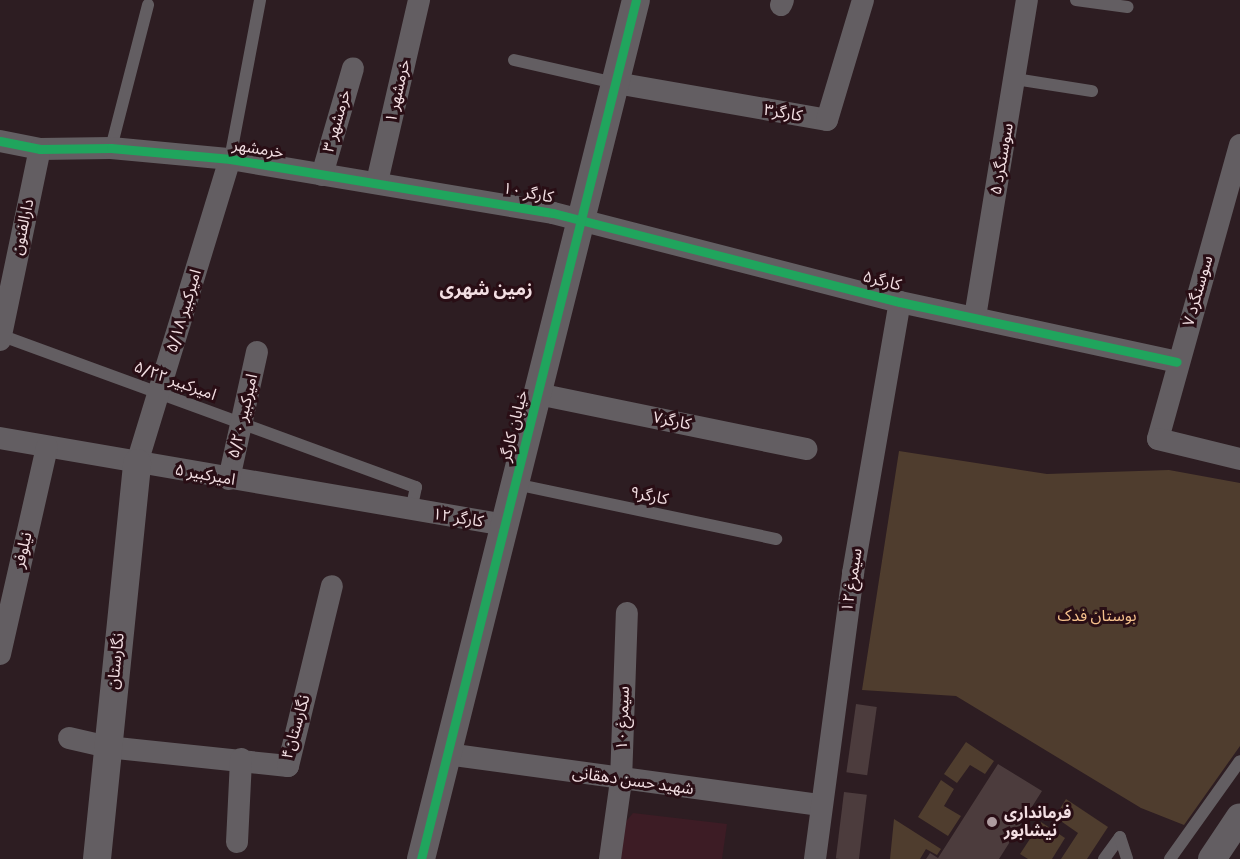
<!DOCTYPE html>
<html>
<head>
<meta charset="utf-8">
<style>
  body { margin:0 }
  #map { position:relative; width:1240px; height:859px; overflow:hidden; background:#2d1d22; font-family:Signika,"Noto Sans Arabic",sans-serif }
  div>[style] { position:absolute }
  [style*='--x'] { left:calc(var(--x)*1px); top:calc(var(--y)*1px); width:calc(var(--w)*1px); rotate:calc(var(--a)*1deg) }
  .built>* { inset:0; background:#3d1c25 }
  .green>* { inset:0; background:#4f3d2e }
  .building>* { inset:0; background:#4c3c3d; transform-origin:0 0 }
  .service>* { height:12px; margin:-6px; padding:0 6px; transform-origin:6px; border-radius:6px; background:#635e62 }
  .minor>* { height:22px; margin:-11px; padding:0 11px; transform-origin:11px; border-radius:11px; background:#635e62 }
  .tertiary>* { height:28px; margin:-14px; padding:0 14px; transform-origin:14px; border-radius:14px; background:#635e62 }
  .cycleway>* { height:9px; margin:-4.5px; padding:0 4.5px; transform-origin:4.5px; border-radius:4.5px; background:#20a55d }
  .dots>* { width:16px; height:16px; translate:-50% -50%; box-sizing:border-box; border:3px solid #290e15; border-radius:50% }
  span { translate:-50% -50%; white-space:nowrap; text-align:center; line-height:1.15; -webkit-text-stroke:6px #290e15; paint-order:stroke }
  .street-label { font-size:16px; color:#f3dfe3 }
  .park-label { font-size:16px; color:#f6c18c }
  .poi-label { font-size:16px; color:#f3dfe3; font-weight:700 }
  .left { translate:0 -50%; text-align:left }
  .neighbourhood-label { font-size:18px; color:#f3dfe3; font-weight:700 }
</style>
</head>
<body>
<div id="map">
  <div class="built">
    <div style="clip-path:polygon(633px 813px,727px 824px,722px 859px,618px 859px,623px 825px)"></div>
  </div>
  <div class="green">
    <div style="clip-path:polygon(899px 451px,1047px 474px,1169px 470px,1240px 483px,1240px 746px,1184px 825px,1141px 808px,956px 696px,862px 690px)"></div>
    <div style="clip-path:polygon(966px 742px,994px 761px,985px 774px,970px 765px,957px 783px,944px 774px)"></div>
    <div style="clip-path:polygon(941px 780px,954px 789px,944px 806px,961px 816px,948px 836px,918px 817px)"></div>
    <div style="clip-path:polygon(1066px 799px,1108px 827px,1087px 859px,1061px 859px,1078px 833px,1055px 817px)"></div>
    <div style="clip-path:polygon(894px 819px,941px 849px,937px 855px,926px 849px,920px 859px,890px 859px)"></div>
    <div style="clip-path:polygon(1041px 822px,1065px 838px,1052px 859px,1028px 859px,1020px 854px)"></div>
  </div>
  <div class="building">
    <div style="left:856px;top:704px;width:21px;height:69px;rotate:8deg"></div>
    <div style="clip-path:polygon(998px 764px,1042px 791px,999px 859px,926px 859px,930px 853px,938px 858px)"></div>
    <div style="left:844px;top:792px;width:23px;height:67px;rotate:7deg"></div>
  </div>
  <div class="service">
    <div style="--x:1076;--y:0;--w:52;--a:7.7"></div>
    <div style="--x:514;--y:60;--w:104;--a:12.8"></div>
    <div style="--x:1015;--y:79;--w:78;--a:8.9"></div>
    <div style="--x:111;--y:148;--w:148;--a:-75.5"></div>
    <div style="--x:230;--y:159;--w:162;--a:-79.3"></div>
    <div style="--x:0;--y:335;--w:443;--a:20.1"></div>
    <div style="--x:416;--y:487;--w:25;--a:102"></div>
    <div style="--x:515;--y:484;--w:267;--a:11.9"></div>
    <div style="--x:1104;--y:859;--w:27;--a:-54"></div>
    <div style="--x:1120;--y:837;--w:23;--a:72"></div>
    <div style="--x:1170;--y:859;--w:120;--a:-54.5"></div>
  </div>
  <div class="minor">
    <div style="--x:781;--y:5;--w:5;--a:-68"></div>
    <div style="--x:616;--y:83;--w:214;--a:9.9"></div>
    <div style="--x:827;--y:120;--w:125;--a:-73.3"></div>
    <div style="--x:0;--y:141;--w:41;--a:11.3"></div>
    <div style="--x:40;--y:149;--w:71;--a:-0.8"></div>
    <div style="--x:111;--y:148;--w:120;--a:5.3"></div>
    <div style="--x:230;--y:159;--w:327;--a:9.5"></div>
    <div style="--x:553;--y:213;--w:358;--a:14.4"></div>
    <div style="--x:900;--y:302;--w:283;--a:12.2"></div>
    <div style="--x:1240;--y:145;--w:305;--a:105.6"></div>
    <div style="--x:1158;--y:439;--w:84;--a:13.7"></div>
    <div style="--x:322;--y:175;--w:111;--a:-73.8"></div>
    <div style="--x:377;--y:182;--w:187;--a:-77"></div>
    <div style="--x:975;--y:317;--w:321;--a:-80.7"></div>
    <div style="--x:0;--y:340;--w:195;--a:-78.2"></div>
    <div style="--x:538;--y:394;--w:274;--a:11.6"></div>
    <div style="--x:0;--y:438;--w:512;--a:9.77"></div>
    <div style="--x:137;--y:463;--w:318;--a:-73"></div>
    <div style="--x:229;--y:479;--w:130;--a:-77.6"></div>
    <div style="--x:0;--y:654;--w:212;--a:-77.2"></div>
    <div style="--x:69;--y:738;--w:39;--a:13"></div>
    <div style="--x:107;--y:747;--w:182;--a:6"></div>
    <div style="--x:288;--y:766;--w:185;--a:-76.3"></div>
    <div style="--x:447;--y:754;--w:375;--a:7.8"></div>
    <div style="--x:237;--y:842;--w:83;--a:-87.2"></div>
    <div style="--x:610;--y:859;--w:79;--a:-82"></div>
    <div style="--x:621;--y:781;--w:168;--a:-88"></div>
    <div style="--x:815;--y:859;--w:289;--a:-82.4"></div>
    <div style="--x:853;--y:573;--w:275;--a:-80.2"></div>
  </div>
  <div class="tertiary">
    <div style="--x:97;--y:859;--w:398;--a:-84.2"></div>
    <div style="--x:421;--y:859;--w:885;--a:-75.95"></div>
    <div style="--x:1212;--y:859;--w:50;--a:-56.3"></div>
  </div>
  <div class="cycleway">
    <div style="--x:0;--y:141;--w:41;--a:11.3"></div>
    <div style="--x:40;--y:149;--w:71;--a:-0.8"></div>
    <div style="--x:111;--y:148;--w:120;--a:5.3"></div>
    <div style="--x:230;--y:159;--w:327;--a:9.5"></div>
    <div style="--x:553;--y:213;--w:358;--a:14.4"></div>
    <div style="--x:900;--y:302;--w:283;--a:12.2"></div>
    <div style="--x:421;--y:859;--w:885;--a:-75.95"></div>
  </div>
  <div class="dots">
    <div style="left:992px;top:822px;background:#ae9b9f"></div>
  </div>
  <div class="street-label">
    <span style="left:398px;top:91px;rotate:-77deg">خرمشهر ۱</span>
    <span style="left:783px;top:113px;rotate:10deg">کارگر۳</span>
    <span style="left:337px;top:121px;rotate:-74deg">خرمشهر ۳</span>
    <span style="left:258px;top:149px;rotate:9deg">خرمشهر</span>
    <span style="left:1002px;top:159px;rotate:-80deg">سوسنگرد ۵</span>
    <span style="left:528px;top:193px;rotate:11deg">کارگر ۱۰</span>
    <span style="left:23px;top:227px;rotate:-78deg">دارالفنون</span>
    <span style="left:882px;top:281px;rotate:14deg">کارگر۵</span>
    <span style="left:1198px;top:291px;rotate:-74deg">سوسنگرد ۷</span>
    <span style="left:184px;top:311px;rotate:-73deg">امیرکبیر ۵/۱۸</span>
    <span style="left:175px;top:381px;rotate:20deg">امیرکبیر ۵/۲۲</span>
    <span style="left:243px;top:416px;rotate:-77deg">امیرکبیر ۵/۲۰</span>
    <span style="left:672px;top:421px;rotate:11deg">کارگر۷</span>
    <span style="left:514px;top:426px;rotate:-76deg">خیابان کارگر</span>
    <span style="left:205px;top:475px;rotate:10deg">امیرکبیر ۵</span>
    <span style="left:649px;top:496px;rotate:12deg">کارگر۹</span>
    <span style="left:458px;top:518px;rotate:9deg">کارگر ۱۲</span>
    <span style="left:23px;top:550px;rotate:-77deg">نیلوفر</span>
    <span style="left:852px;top:580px;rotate:-81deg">سیمرغ ۱۲</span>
    <span style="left:116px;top:661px;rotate:-84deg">نگارستان</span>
    <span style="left:623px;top:718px;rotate:-88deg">سیمرغ ۱۰</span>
    <span style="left:296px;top:727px;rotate:-74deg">نگارستان۴</span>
    <span style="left:633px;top:781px;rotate:8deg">شهید حسن دهقانی</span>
  </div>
  <div class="park-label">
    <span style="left:1097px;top:616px">بوستان فدک</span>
  </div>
  <div class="poi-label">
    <span class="left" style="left:1004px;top:822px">فرمانداری<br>نیشابور</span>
  </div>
  <div class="neighbourhood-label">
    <span style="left:486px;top:289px">زمین شهری</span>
  </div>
</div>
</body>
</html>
